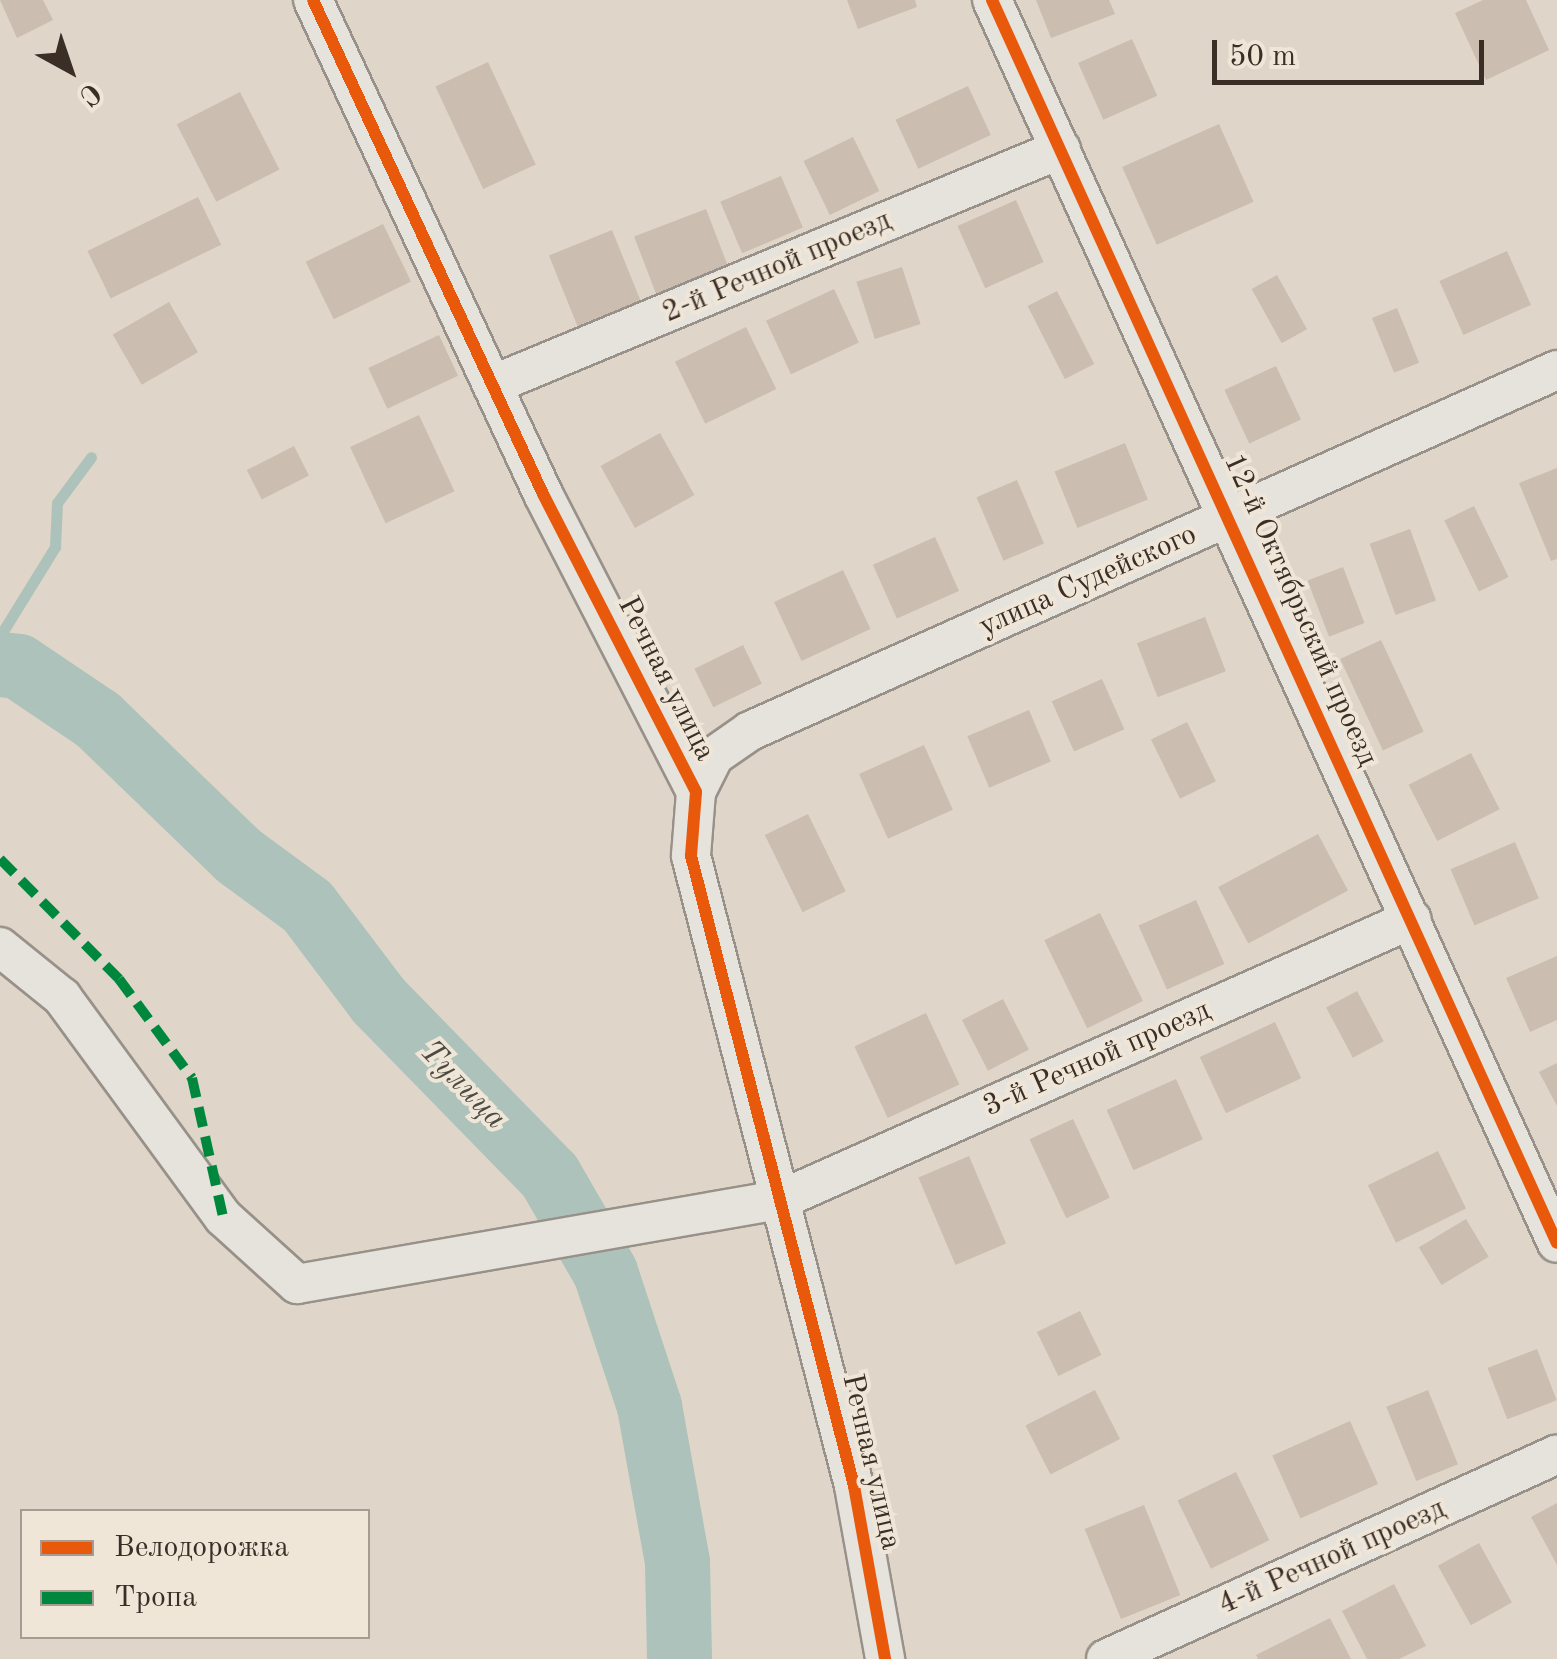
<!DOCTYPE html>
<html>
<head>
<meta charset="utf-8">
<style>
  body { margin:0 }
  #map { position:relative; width:1557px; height:1659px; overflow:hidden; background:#dfd6c9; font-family:"Old Standard TT",serif }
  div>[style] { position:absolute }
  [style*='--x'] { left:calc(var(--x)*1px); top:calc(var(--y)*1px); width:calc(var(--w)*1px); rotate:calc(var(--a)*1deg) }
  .stream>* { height:11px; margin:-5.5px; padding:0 5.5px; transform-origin:5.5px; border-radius:5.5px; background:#adc2ba }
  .river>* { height:65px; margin:-32.5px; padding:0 32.5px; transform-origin:32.5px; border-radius:32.5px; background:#adc2ba }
  .building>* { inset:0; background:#cbbdb0; transform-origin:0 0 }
  .roads { filter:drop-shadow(2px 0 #989189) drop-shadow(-2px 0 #989189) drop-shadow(0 2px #989189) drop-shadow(0 -2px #989189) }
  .minor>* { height:38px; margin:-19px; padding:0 19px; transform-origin:19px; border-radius:19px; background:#e6e2dc }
  .quiet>* { height:10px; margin-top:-5px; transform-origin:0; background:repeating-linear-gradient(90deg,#00873e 0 20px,transparent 0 30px) }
  .cycleway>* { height:12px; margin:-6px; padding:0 6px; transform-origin:6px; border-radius:6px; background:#e8590c }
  span { translate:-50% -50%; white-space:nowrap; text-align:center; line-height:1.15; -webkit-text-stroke:8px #efe6d7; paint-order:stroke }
  .street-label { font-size:30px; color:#3a2e27 }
  .water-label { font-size:32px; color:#4d4a43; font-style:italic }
  .legend { position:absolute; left:20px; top:1509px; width:350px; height:130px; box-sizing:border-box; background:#efe6d7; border:2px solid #a79c91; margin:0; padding:12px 18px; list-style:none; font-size:30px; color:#3a2e27 }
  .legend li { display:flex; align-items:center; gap:20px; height:50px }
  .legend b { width:50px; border:2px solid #a79c91 }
  .north { position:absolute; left:20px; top:20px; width:100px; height:100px; -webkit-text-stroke:8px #efe6d7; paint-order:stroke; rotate:140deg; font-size:28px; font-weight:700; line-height:40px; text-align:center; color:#3a2e27 }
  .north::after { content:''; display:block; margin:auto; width:35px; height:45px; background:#3a2e27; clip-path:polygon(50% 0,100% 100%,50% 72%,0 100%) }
  .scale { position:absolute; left:1212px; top:40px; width:272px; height:45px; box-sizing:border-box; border:5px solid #3a2e27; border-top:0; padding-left:12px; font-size:30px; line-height:35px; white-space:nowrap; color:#3a2e27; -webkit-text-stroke:8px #efe6d7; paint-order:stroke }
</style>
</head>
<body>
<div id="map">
  <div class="stream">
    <div style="--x:0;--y:636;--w:105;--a:-58.3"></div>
    <div style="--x:55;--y:547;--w:44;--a:-87.4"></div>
    <div style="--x:57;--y:503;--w:57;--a:-53.5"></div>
  </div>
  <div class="river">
    <div style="--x:0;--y:664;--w:18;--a:6"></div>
    <div style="--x:18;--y:666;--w:95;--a:33.9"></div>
    <div style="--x:97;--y:719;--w:197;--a:44"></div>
    <div style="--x:239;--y:856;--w:84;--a:36.3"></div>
    <div style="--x:307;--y:906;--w:118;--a:52.9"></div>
    <div style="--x:378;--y:1000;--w:245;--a:45.7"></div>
    <div style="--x:549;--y:1175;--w:112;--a:60"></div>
    <div style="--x:605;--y:1272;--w:141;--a:71.8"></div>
    <div style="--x:649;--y:1406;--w:158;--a:79.8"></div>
    <div style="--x:677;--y:1562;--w:97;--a:88.8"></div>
  </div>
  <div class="building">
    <div style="clip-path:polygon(0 0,43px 0,53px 20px,17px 38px)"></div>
    <div style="clip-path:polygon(847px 0,915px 0,917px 7px,858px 29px)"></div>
    <div style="clip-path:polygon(1036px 0,1109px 0,1115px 14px,1051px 38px)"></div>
    <div style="clip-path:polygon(1483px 0,1526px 0,1549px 50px,1486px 80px,1455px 13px)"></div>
    <div style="left:1132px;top:39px;width:62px;height:59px;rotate:66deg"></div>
    <div style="left:488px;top:62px;width:113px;height:58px;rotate:65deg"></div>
    <div style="left:968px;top:86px;width:54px;height:80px;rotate:65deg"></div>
    <div style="left:240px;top:92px;width:87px;height:71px;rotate:63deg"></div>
    <div style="left:1219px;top:124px;width:85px;height:106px;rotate:66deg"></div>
    <div style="left:853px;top:137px;width:60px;height:55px;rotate:64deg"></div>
    <div style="left:781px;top:176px;width:56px;height:66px;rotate:67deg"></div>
    <div style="left:198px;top:197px;width:53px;height:123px;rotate:64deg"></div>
    <div style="left:1016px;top:200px;width:68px;height:64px;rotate:66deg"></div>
    <div style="left:706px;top:209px;width:62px;height:77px;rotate:69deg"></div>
    <div style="left:383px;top:224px;width:64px;height:86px;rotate:64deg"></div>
    <div style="left:612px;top:230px;width:76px;height:68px;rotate:68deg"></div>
    <div style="left:1507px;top:251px;width:59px;height:74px;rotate:66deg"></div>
    <div style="left:902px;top:267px;width:60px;height:48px;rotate:72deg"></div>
    <div style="left:1277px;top:275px;width:62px;height:29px;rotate:61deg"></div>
    <div style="left:834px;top:289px;width:59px;height:75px;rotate:65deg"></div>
    <div style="left:1057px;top:291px;width:82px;height:33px;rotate:63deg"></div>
    <div style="left:169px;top:302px;width:58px;height:65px;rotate:60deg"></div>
    <div style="left:1397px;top:308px;width:59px;height:27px;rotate:68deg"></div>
    <div style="left:746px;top:327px;width:69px;height:79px;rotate:64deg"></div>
    <div style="left:439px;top:335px;width:45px;height:78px;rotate:65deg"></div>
    <div style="left:1276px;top:366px;width:59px;height:57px;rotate:65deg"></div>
    <div style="left:419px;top:415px;width:84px;height:76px;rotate:65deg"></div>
    <div style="left:660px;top:433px;width:71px;height:68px;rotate:61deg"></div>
    <div style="left:1125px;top:443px;width:61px;height:76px;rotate:68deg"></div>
    <div style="left:294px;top:446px;width:33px;height:53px;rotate:63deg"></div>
    <div style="clip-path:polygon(1557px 468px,1557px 559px,1551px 561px,1519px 483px)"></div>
    <div style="left:1017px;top:480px;width:69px;height:44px;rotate:67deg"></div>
    <div style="left:1474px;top:506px;width:79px;height:33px;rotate:64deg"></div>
    <div style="left:1410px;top:529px;width:76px;height:43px;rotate:70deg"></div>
    <div style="left:935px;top:537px;width:59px;height:68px;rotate:66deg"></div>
    <div style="left:1343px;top:567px;width:60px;height:38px;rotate:69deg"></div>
    <div style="left:843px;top:570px;width:65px;height:76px;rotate:65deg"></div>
    <div style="left:1205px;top:617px;width:58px;height:73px;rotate:69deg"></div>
    <div style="left:1381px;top:640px;width:101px;height:45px;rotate:65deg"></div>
    <div style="left:743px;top:645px;width:43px;height:54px;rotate:64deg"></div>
    <div style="left:1102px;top:679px;width:55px;height:55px;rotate:66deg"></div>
    <div style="left:1029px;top:710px;width:56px;height:67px;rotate:67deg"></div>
    <div style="left:1187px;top:722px;width:66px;height:40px;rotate:64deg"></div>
    <div style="left:924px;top:745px;width:71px;height:71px;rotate:66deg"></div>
    <div style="left:1471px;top:753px;width:63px;height:70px;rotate:63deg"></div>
    <div style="left:808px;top:814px;width:86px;height:48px;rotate:64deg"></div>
    <div style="left:1318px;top:834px;width:64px;height:113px;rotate:62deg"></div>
    <div style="left:1515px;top:842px;width:61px;height:70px;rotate:67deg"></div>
    <div style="left:1196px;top:900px;width:70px;height:63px;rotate:66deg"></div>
    <div style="left:1100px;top:913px;width:98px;height:62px;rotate:64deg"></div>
    <div style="clip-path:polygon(1557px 956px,1557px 1020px,1530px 1032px,1506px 978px)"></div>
    <div style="left:1357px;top:991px;width:57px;height:35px;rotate:62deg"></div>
    <div style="left:1003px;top:999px;width:57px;height:46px;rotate:63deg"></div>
    <div style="left:926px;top:1013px;width:79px;height:79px;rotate:65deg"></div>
    <div style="left:1275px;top:1022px;width:62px;height:83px;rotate:65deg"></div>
    <div style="clip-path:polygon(1557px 1063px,1557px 1106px,1539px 1072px)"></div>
    <div style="left:1176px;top:1079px;width:66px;height:76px;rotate:66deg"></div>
    <div style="left:1073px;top:1119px;width:87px;height:48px;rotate:65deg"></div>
    <div style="left:1438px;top:1151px;width:64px;height:78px;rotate:64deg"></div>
    <div style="left:969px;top:1156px;width:95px;height:55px;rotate:67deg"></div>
    <div style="left:1466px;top:1219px;width:44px;height:55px;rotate:59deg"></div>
    <div style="left:1080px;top:1311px;width:49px;height:48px;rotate:64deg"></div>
    <div style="left:1537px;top:1349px;width:55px;height:53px;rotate:69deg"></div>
    <div style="left:1095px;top:1390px;width:55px;height:78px;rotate:63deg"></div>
    <div style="left:1428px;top:1390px;width:80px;height:45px;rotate:68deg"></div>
    <div style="left:1350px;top:1421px;width:69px;height:85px;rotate:66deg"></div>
    <div style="left:1236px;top:1472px;width:76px;height:65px;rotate:64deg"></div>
    <div style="clip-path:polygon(1557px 1503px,1557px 1565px,1531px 1517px)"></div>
    <div style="left:1144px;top:1505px;width:97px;height:64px;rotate:68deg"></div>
    <div style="left:1479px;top:1543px;width:68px;height:47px;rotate:61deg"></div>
    <div style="clip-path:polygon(1394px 1584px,1426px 1646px,1399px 1659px,1367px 1659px,1342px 1611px)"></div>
    <div style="clip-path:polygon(1330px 1618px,1351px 1659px,1258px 1659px,1256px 1655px)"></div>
  </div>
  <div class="roads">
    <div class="minor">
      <div style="--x:313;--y:0;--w:545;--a:65.03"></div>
      <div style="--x:543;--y:494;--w:335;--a:62.8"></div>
      <div style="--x:696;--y:792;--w:64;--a:94.5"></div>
      <div style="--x:691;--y:856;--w:651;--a:75.49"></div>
      <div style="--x:854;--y:1486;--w:176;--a:79.8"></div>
      <div style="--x:992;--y:0;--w:1365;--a:65.56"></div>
      <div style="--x:492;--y:385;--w:616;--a:-22.53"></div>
      <div style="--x:696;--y:792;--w:40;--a:-63.4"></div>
      <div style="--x:714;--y:756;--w:44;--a:-34.8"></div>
      <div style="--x:750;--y:731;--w:884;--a:-24.1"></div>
      <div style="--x:0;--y:947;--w:80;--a:38.9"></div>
      <div style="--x:62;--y:997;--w:273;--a:53.8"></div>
      <div style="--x:223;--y:1217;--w:100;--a:42.2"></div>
      <div style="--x:297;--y:1284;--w:492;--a:-9.9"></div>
      <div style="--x:782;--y:1199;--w:689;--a:-23.96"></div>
      <div style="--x:1106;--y:1659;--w:495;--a:-24.4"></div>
    </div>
  </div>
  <div class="quiet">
    <div style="--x:0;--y:859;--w:169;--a:45.2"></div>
    <div style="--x:119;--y:979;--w:123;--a:53.6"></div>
    <div style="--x:192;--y:1078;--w:142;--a:77.4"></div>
  </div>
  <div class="cycleway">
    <div style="--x:313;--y:0;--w:545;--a:65.03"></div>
    <div style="--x:543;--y:494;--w:335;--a:62.8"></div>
    <div style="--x:696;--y:792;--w:64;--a:94.5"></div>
    <div style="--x:691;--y:856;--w:651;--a:75.49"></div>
    <div style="--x:854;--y:1486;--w:176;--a:79.8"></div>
    <div style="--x:992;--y:0;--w:1365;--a:65.56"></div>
  </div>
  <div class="street-label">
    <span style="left:777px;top:267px;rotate:-23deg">2-й Речной проезд</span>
    <span style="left:1088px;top:581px;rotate:-24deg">улица Судейского</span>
    <span style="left:1300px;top:610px;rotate:66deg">12-й Октябрьский проезд</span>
    <span style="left:666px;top:679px;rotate:63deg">Речная улица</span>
    <span style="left:1097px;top:1059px;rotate:-24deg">3-й Речной проезд</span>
    <span style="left:871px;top:1462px;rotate:77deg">Речная улица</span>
    <span style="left:1332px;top:1557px;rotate:-24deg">4-й Речной проезд</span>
  </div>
  <div class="water-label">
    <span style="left:462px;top:1086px;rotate:46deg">Тулица</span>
  </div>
  <ul class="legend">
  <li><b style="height:12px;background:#e8590c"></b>Велодорожка</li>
  <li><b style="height:12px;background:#00873e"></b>Тропа</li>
  </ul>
  <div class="north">С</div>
  <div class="scale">50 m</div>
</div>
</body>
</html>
